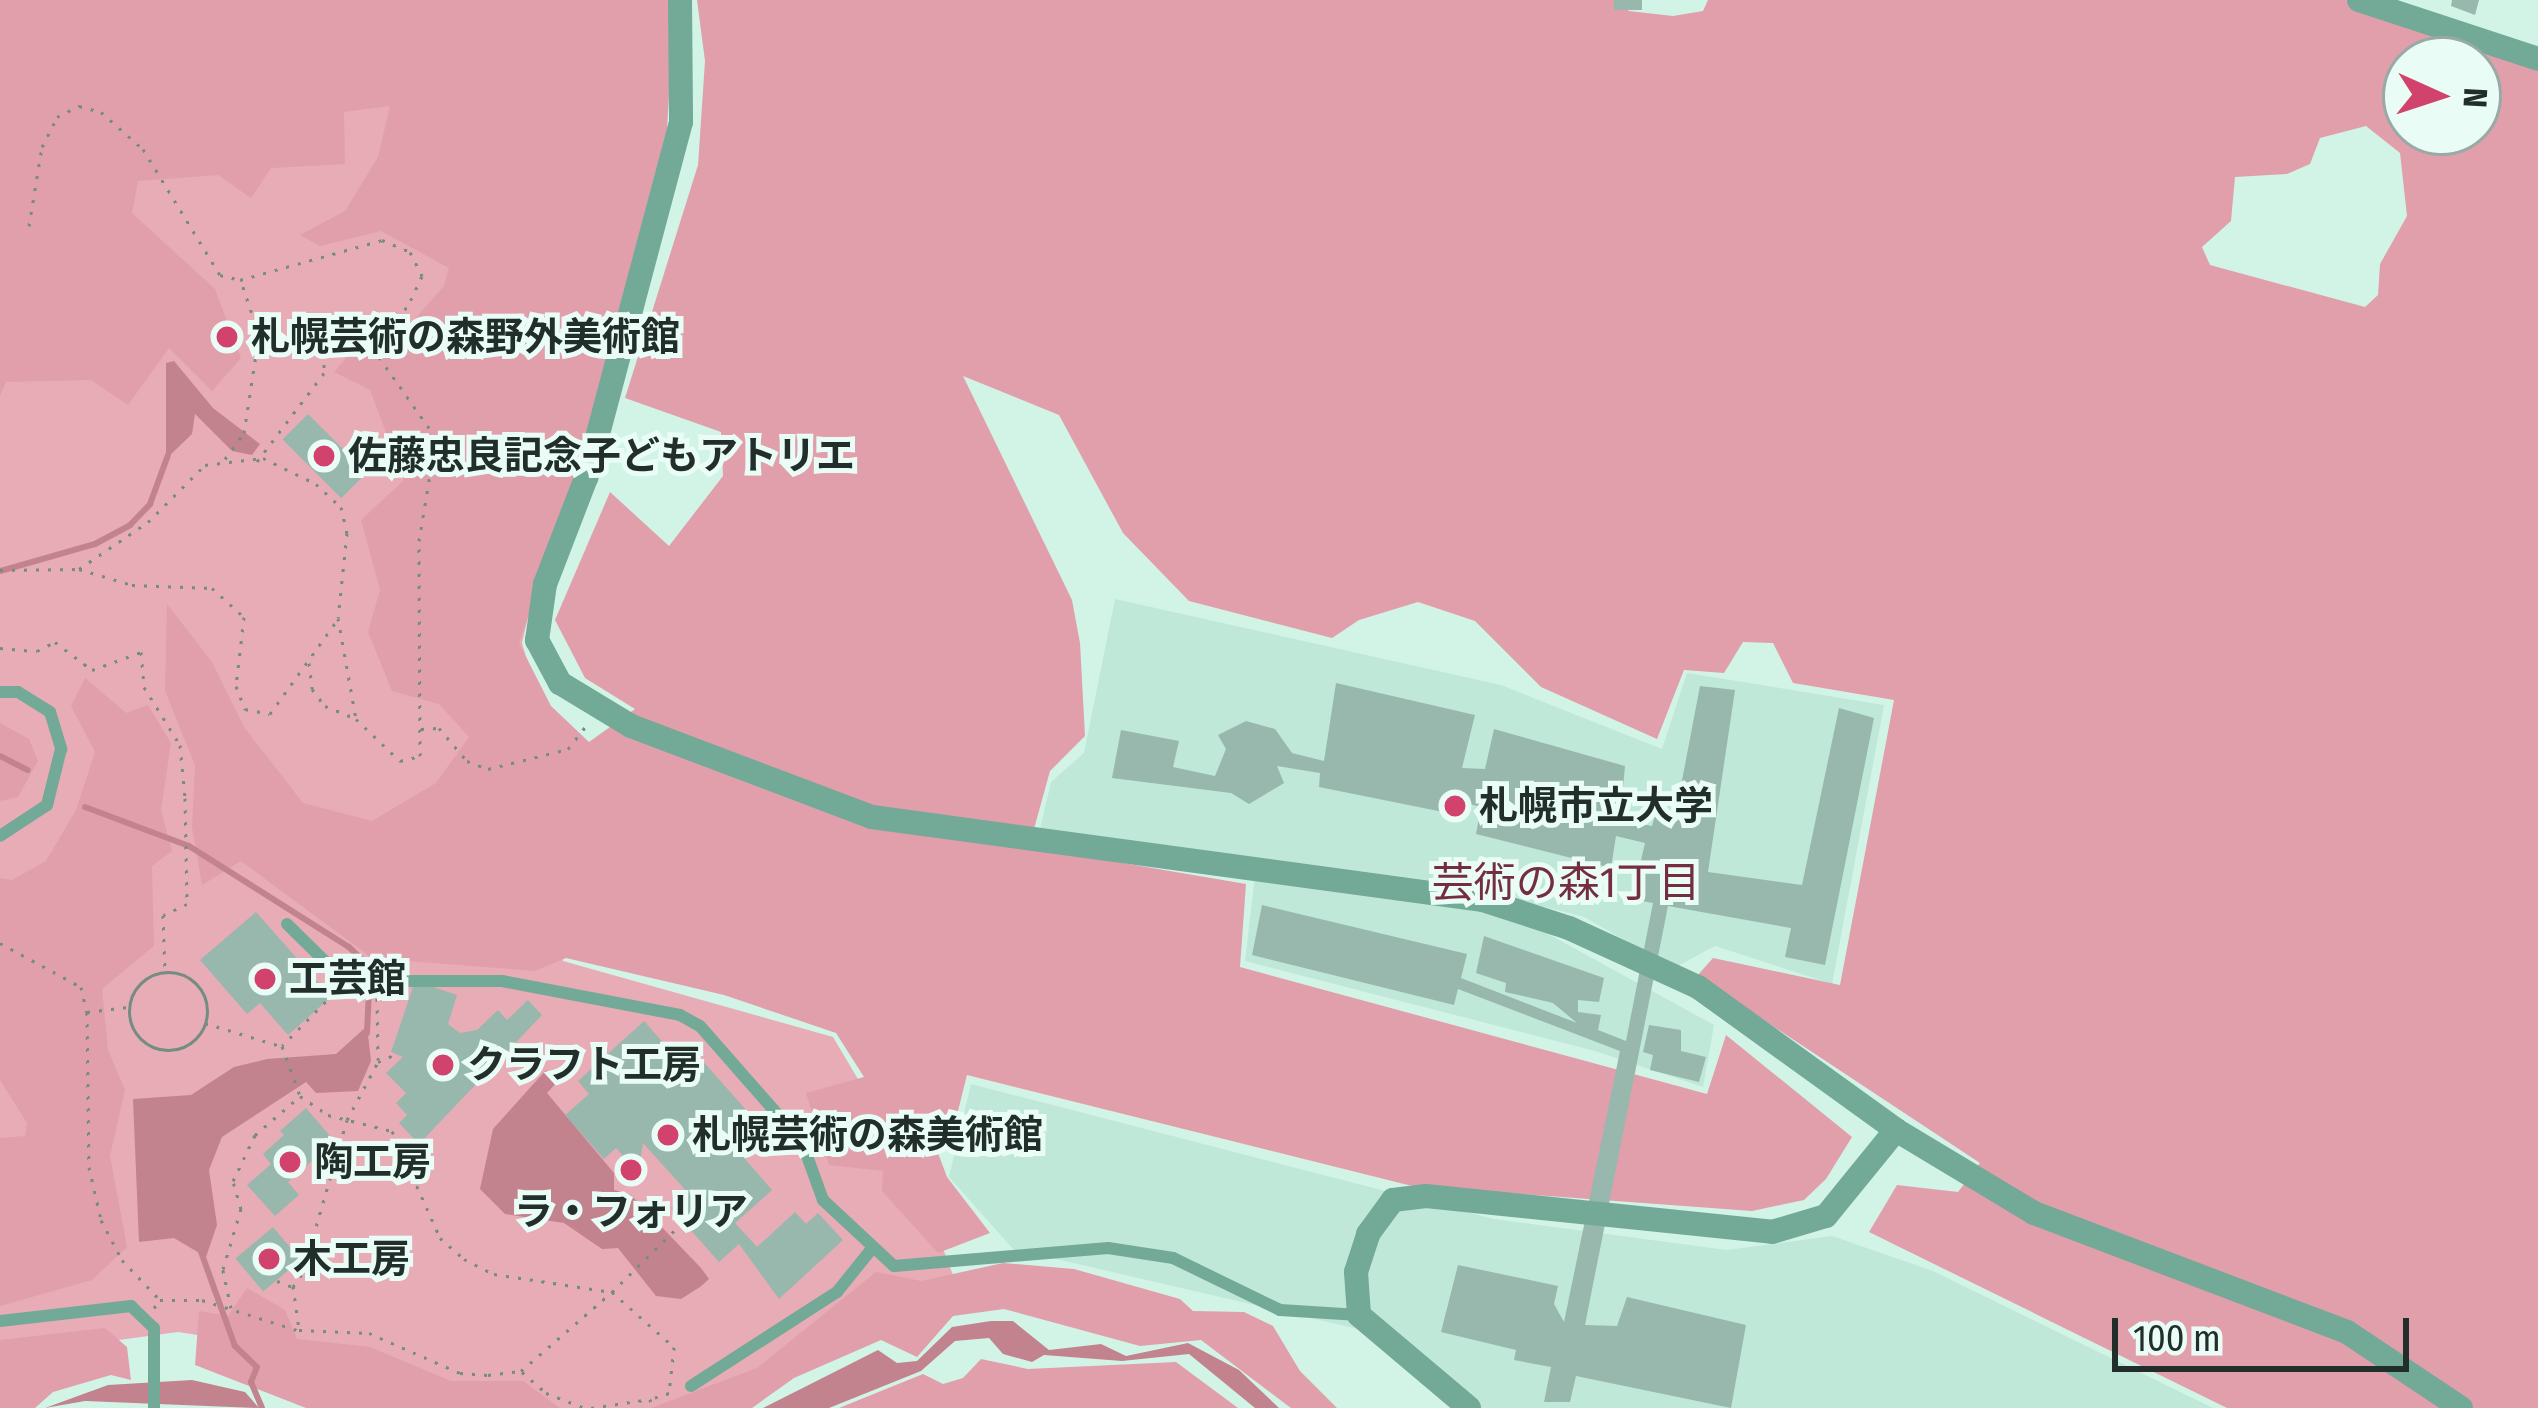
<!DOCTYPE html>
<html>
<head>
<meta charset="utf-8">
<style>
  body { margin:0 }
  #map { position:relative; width:2538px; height:1408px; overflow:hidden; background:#d2f4e7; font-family:"Fira Sans Condensed","Noto Sans JP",sans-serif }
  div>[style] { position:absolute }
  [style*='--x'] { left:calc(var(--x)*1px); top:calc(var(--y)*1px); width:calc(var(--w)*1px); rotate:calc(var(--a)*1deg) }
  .built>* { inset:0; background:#bfe8d9 }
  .green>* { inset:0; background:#e7acb6 }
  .forest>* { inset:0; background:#e19fab }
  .water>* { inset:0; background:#c2838f }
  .stream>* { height:6px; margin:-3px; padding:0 3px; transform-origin:3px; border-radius:3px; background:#c2838f }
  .building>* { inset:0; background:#98b8ad; transform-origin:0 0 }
  .path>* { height:3px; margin-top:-1.5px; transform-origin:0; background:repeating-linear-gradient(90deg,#758c83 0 3px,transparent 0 12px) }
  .path>.ring { margin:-1.5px; padding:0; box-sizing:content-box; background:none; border:3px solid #758c83; border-radius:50% }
  .service>* { height:12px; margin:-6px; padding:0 6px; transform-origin:6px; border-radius:6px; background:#73a997 }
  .minor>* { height:24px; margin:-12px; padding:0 12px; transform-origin:12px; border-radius:12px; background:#73a997 }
  .dots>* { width:33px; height:33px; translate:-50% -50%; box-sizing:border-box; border:6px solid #e9fdf6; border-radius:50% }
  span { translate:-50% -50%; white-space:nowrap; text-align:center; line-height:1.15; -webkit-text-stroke:10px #e9fdf6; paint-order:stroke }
  .poi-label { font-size:39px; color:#212e29; font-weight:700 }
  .left { translate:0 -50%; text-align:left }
  .neighbourhood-label { font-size:42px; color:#742e40 }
  .north { position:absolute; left:2382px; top:36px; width:120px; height:120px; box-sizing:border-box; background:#e9fdf6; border:3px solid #99aaa4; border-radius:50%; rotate:93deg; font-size:33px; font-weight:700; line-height:48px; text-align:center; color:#212e29 }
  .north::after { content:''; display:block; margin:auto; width:42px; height:54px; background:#d1436c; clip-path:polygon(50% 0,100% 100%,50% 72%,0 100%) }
  .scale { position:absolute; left:2112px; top:1318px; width:297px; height:54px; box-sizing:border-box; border:6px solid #212e29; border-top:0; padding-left:15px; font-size:36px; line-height:42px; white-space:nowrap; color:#212e29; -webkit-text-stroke:9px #e9fdf6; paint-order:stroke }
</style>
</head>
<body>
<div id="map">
  <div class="built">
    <div style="clip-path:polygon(1115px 599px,1501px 685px,1662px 749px,1687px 673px,1884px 705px,1832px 984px,1715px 946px,1674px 968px,1584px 917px,1450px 883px,1040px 829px,1051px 782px,1084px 753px)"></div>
    <div style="clip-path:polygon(1255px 876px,1445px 900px,1521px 919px,1714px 1025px,1703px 1087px,1595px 1051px,1245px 961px)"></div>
    <div style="clip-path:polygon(971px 1084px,1494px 1219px,1727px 1250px,1832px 1236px,1933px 1271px,2213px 1408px,1476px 1408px,1397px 1338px,1013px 1249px,949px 1177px)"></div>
  </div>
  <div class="green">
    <div style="clip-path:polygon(0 0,670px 0,522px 643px,542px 712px,563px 961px,833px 1037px,916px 1177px,956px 1283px,883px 1287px,742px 1408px,486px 1408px,327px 1355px,178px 1332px,0 1356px)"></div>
  </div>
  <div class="forest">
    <div style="clip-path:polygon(evenodd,0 0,667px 0,674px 12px,667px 129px,568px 503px,519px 643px,551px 706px,589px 742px,635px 709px,585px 678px,555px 620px,610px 492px,669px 546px,723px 476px,721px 432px,625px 398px,698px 165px,705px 61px,697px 0,1614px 0,1629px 11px,1673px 16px,1703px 11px,1708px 0,2346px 0,2467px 49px,2538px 64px,2538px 1408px,2227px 1408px,1869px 1232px,1897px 1185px,1958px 1192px,1980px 1163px,1697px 976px,1713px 958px,1840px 985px,1894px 700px,1793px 683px,1773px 643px,1743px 642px,1724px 673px,1684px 670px,1657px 739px,1541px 687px,1475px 621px,1418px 602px,1359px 620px,1332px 638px,1189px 601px,1123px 533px,1059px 415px,963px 376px,1072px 600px,1080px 643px,1085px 736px,1050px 771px,1029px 847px,1246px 884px,1240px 967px,1707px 1094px,1726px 1035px,1852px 1137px,1826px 1179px,1804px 1200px,1752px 1211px,1412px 1186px,967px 1075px,956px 1119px,926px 1121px,947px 1177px,990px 1233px,938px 1253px,882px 1191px,883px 1171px,829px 1165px,806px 1093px,864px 1077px,836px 1033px,724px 995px,566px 958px,535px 971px,372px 958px,241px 861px,202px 885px,192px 827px,195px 765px,165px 691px,167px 604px,212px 662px,244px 727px,303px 803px,372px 821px,436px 783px,469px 737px,439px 704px,392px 691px,368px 632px,380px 590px,361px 520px,404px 480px,370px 390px,334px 372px,357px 345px,413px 321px,444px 286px,449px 268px,381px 231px,320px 246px,300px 235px,345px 211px,378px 157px,390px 106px,344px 112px,345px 164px,271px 168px,251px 198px,218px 175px,138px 181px,132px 213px,215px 289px,241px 358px,212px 391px,169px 348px,128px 405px,91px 380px,6px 382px,0 396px,0 0,2406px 60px,2478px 60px,2478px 132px,2406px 132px,2406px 60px,0 0,2366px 126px,2400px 153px,2407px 216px,2380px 264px,2378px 295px,2365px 307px,2210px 265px,2202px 247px,2231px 221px,2235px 177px,2287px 174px,2310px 164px,2320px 138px,2366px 126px)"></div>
    <div style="clip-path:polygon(85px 678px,126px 713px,148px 705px,171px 743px,161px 810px,172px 851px,152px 866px,154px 946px,102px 989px,108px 1050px,125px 1090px,110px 1156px,127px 1247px,92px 1280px,0 1306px,0 1138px,25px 1136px,27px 1123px,0 1080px,0 878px,12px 880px,46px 861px,76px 810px,95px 752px,71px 706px)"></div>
    <div style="clip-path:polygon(0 723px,29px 739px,38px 761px,18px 797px,0 801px)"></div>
    <div style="clip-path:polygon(1003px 1263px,1074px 1269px,1180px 1299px,1193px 1311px,1244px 1312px,1273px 1326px,1300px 1371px,1337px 1408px,1291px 1408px,1201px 1340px,1140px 1346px,1004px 1309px,953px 1316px,917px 1357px,881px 1340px,794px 1378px,752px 1408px,651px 1408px,757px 1368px,876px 1272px,921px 1281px)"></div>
    <div style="clip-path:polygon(247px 1288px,285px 1310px,297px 1339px,370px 1347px,451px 1381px,523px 1381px,560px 1408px,306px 1408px,195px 1365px,199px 1311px,228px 1316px)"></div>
    <div style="clip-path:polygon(105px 1328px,127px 1347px,131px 1380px,111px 1375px,53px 1392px,35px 1408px,0 1408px,0 1340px)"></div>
    <div style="clip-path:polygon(981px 1359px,1028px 1369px,1176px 1362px,1238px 1408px,839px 1408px,923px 1374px,943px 1384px,963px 1378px)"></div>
  </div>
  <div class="water">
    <div style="clip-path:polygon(174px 361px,213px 408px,260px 444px,252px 455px,232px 451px,195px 414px,192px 434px,166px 459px,166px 363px)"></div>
    <div style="clip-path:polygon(367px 1026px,371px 1061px,358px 1091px,316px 1093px,306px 1082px,222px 1137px,209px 1170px,217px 1225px,206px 1257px,174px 1238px,139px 1242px,133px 1099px,191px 1095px,234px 1067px,267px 1059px,336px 1054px)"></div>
    <div style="clip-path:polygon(546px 1070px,558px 1081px,547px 1093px,614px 1173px,614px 1190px,631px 1195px,701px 1268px,709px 1279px,700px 1287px,681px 1299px,656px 1296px,618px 1248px,602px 1249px,564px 1223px,505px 1214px,480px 1189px,493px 1129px)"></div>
    <div style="clip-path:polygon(991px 1321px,1013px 1321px,1049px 1350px,1101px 1344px,1126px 1356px,1188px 1343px,1239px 1370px,1279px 1408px,1255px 1408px,1189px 1354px,1122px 1361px,1044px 1355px,1032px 1362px,1003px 1354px,989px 1338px,955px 1341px,921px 1371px,829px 1408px,763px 1408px,878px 1350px,897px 1363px,917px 1361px,952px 1327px)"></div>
    <div style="clip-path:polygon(192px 1380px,245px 1392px,259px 1408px,85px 1401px,45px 1408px,108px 1385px)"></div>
  </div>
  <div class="stream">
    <div style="--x:0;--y:571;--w:99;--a:-15.9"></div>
    <div style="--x:95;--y:544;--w:40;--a:-28"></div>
    <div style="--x:130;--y:525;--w:29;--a:-46"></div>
    <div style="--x:150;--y:504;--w:52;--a:-69.8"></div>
    <div style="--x:0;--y:756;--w:31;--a:27"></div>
    <div style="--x:85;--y:807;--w:111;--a:20.6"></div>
    <div style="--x:189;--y:846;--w:189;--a:32.3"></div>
    <div style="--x:349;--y:947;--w:29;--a:44"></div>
    <div style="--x:370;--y:967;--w:66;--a:92.6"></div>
    <div style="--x:200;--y:1249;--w:103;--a:70.2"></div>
    <div style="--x:235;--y:1346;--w:30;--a:44"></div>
    <div style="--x:257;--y:1367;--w:16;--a:112"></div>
    <div style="--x:251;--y:1382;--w:28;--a:67"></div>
  </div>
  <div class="building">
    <div style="left:1614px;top:0;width:28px;height:10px"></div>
    <div style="clip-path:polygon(2452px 0,2479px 0,2475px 15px,2451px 6px)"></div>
    <div style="left:308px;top:414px;width:83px;height:36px;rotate:45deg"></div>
    <div style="clip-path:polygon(1336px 683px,1475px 715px,1462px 768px,1485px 769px,1494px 729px,1625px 766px,1620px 820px,1652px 826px,1656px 812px,1676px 812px,1700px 686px,1735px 690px,1708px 872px,1802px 885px,1839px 708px,1874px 718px,1825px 965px,1785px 957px,1791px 928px,1668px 906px,1585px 1325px,1617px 1326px,1627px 1297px,1746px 1325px,1731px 1408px,1576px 1376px,1570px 1402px,1544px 1402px,1551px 1367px,1514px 1360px,1516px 1350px,1441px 1332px,1458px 1265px,1558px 1286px,1554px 1304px,1564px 1322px,1620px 1051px,1458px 989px,1454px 1005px,1252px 955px,1262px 905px,1467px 954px,1461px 978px,1577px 1023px,1553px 1003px,1505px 992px,1506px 983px,1476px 973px,1484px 936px,1604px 978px,1599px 1002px,1578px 1000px,1578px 1012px,1601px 1015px,1598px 1030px,1626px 1041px,1653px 903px,1632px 899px,1645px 843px,1616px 836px,1611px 868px,1476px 834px,1481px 807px,1459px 801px,1453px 814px,1319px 787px,1320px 773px,1277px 766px,1284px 783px,1249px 804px,1231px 793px,1112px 778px,1121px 730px,1179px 741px,1173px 767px,1215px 776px,1226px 749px,1218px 735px,1246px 721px,1275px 729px,1292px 753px,1324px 761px)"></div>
    <div style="clip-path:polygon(256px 912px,331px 997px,288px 1035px,260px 1003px,247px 1014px,200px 960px)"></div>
    <div style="clip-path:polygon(415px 981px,457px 995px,448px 1024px,460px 1033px,477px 1030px,498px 1010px,507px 1020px,528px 1000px,542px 1015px,419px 1144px,399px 1123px,407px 1115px,396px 1103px,406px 1093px,386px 1073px,403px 1057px,391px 1052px)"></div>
    <div style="clip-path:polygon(644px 1021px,688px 1071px,701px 1059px,762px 1128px,737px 1150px,772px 1190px,735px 1223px,748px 1237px,757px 1247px,795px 1212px,806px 1224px,818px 1213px,843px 1240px,779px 1299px,739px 1244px,719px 1262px,671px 1208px,688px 1193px,643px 1143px,637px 1183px,626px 1182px,626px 1159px,616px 1148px,604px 1159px,565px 1115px,589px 1094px,578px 1081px)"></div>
    <div style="clip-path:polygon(1649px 1025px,1681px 1030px,1681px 1051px,1706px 1057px,1699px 1082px,1650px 1070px,1653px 1055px,1643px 1052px)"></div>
    <div style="clip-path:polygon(306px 1108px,336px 1143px,326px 1152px,334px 1160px,322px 1171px,313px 1160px,288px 1182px,299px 1195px,275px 1216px,247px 1185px,271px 1164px,263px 1154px,284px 1135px,280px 1131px)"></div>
    <div style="left:273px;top:1227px;width:43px;height:49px;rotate:50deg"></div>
  </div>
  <div class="path">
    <div style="--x:29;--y:226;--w:80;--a:-80.7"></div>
    <div style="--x:42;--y:147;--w:34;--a:-63"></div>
    <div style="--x:57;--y:117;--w:25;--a:-27"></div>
    <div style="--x:79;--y:106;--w:23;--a:15"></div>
    <div style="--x:101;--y:112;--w:56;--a:41.4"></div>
    <div style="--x:143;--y:149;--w:148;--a:58.6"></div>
    <div style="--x:220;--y:275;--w:21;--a:14"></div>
    <div style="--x:240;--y:280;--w:148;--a:-15.7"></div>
    <div style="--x:382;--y:240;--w:30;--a:23"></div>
    <div style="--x:410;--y:252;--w:27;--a:63"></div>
    <div style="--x:422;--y:276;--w:35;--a:115"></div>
    <div style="--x:407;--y:308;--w:74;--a:158.6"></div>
    <div style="--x:338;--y:335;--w:22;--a:129"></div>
    <div style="--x:324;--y:352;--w:21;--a:90"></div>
    <div style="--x:324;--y:373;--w:113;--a:127.1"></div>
    <div style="--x:225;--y:459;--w:32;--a:-54"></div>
    <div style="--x:244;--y:433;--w:99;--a:-81.3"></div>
    <div style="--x:259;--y:335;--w:57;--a:-108.4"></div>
    <div style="--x:79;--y:569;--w:83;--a:-34.3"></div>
    <div style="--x:148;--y:522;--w:81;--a:-45"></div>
    <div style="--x:205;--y:465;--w:58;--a:-6.9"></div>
    <div style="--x:263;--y:458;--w:59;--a:26.1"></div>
    <div style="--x:316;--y:484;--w:34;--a:43"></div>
    <div style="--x:341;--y:507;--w:27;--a:77"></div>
    <div style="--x:347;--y:533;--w:85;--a:96"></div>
    <div style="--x:338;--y:618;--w:103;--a:79.9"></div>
    <div style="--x:356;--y:719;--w:61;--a:43.7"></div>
    <div style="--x:400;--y:761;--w:21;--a:-14"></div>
    <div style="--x:420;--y:756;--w:215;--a:-90.3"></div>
    <div style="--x:419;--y:541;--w:104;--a:-80.6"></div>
    <div style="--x:436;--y:438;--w:120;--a:-125.1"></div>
    <div style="--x:367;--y:340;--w:16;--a:-150"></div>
    <div style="--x:0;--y:570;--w:79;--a:-0.7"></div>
    <div style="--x:79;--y:569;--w:55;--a:16.8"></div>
    <div style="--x:132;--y:585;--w:80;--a:2.1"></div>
    <div style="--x:212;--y:588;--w:43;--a:42.2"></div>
    <div style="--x:244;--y:617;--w:69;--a:96.6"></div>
    <div style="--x:236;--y:686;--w:25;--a:69"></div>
    <div style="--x:245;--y:709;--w:25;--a:11"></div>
    <div style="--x:270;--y:714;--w:117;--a:-54.4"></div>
    <div style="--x:0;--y:648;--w:37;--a:5"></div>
    <div style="--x:37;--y:651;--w:20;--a:-27"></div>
    <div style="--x:55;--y:642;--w:46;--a:37.1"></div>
    <div style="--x:92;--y:670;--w:52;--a:-20.2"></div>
    <div style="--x:141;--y:652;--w:35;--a:85"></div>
    <div style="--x:144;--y:687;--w:68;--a:58.2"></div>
    <div style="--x:180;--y:745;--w:53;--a:84.6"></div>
    <div style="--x:185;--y:798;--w:106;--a:88.9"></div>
    <div style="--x:187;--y:904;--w:26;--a:155"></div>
    <div style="--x:163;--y:915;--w:57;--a:88"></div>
    <div style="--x:309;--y:663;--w:26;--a:83"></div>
    <div style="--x:312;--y:689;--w:21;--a:53"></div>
    <div style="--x:325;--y:706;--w:32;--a:22"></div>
    <div style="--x:421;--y:729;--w:18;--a:-3"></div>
    <div style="--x:439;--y:728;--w:43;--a:49.7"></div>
    <div style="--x:467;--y:761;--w:22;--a:21"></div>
    <div style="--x:488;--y:769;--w:82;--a:-14"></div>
    <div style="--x:568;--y:749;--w:33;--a:-52"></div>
    <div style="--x:0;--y:943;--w:92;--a:28.5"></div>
    <div style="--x:81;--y:987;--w:26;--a:77"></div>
    <div style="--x:87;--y:1012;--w:41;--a:-7"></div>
    <div class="ring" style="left:129px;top:972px;width:75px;height:75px"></div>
    <div style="--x:334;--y:993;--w:74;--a:134.5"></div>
    <div style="--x:282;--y:1046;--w:53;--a:70.2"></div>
    <div style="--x:300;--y:1096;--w:34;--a:34"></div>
    <div style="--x:328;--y:1115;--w:66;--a:14"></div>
    <div style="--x:392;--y:1131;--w:117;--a:65.8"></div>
    <div style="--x:440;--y:1238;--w:32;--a:41"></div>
    <div style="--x:464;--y:1259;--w:34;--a:27"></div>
    <div style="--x:494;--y:1274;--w:119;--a:8.7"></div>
    <div style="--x:612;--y:1292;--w:95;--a:-44.6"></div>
    <div style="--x:377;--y:998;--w:62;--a:89.1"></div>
    <div style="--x:87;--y:1012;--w:155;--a:89.3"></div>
    <div style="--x:89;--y:1167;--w:54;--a:77.2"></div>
    <div style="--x:101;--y:1220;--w:45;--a:62.3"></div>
    <div style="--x:122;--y:1260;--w:55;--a:46.5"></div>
    <div style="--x:205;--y:1023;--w:78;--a:17"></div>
    <div style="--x:277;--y:1281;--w:17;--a:21"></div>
    <div style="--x:293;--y:1287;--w:18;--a:-56"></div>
    <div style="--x:303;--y:1272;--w:158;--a:-73.9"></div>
    <div style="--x:347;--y:1120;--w:66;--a:-61.9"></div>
    <div style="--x:378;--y:1062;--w:20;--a:-24"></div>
    <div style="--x:293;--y:1286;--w:44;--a:82.2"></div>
    <div style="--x:299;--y:1330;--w:70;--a:2.5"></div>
    <div style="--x:369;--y:1333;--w:99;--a:23.7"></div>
    <div style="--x:460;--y:1373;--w:28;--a:4"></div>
    <div style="--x:488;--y:1375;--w:33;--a:-7"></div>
    <div style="--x:521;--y:1371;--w:121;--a:-41"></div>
    <div style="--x:612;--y:1292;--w:83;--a:41.6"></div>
    <div style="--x:674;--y:1347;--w:46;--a:96.2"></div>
    <div style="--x:669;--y:1393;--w:20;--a:162"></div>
    <div style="--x:154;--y:1308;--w:10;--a:-53"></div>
    <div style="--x:160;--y:1300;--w:42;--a:0"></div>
    <div style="--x:202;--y:1300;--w:100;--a:17.5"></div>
    <div style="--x:231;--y:1308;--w:40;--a:-102"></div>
    <div style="--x:223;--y:1269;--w:63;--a:-73.3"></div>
    <div style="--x:241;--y:1209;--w:29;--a:-106"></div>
    <div style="--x:233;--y:1181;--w:51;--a:-64.4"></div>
    <div style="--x:255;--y:1135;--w:58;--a:-40.8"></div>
    <div style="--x:522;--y:1372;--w:32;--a:41"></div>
    <div style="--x:546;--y:1393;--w:42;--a:21"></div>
    <div style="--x:591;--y:1408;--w:60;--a:-8.7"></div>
    <div style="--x:650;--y:1399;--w:9;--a:77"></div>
  </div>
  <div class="service">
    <div style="--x:0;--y:692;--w:18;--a:0"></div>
    <div style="--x:18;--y:692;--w:38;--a:32"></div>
    <div style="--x:50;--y:712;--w:39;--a:73"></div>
    <div style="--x:61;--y:749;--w:58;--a:104"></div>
    <div style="--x:47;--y:805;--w:56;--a:146.6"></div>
    <div style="--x:287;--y:924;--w:81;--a:44.5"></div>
    <div style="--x:345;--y:981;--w:157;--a:0"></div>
    <div style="--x:502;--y:981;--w:181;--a:10.8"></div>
    <div style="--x:680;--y:1015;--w:23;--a:29"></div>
    <div style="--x:700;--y:1026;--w:154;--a:48.7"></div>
    <div style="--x:802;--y:1142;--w:62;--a:70.1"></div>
    <div style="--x:823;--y:1200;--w:97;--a:42.9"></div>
    <div style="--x:894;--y:1266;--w:215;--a:-4.8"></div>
    <div style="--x:1108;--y:1248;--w:66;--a:8.7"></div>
    <div style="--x:1173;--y:1258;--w:119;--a:25.9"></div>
    <div style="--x:1280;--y:1310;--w:79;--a:3.6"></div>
    <div style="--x:0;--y:1321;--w:132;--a:-6.5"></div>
    <div style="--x:131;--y:1306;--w:32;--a:44"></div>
    <div style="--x:154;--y:1328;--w:80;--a:90"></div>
    <div style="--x:691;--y:1386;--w:174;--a:-32.8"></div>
    <div style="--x:837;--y:1292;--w:53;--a:-51.2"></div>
  </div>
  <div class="minor">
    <div style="--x:680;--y:0;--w:122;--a:89.5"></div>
    <div style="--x:681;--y:122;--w:368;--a:104.9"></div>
    <div style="--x:586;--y:478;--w:114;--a:111.1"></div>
    <div style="--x:545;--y:584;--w:57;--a:98.1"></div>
    <div style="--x:537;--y:640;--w:49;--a:61.9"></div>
    <div style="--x:560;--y:683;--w:83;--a:31.2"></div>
    <div style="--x:631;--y:726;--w:258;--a:20.7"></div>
    <div style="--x:872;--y:817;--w:617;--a:7.74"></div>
    <div style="--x:1483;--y:900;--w:90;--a:18"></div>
    <div style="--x:1569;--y:928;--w:142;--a:24.6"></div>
    <div style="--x:1698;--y:987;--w:244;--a:35.8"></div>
    <div style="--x:1896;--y:1130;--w:161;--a:31"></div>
    <div style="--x:2034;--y:1213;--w:335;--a:20.8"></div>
    <div style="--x:2347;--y:1332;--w:137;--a:33.7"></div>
    <div style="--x:2359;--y:0;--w:188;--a:18.2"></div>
    <div style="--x:1469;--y:1408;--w:144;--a:-139.8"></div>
    <div style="--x:1359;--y:1315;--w:43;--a:-94"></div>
    <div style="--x:1356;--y:1272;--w:40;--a:-72"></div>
    <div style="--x:1368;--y:1234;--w:42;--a:-53.7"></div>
    <div style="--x:1393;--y:1200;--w:33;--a:-7"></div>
    <div style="--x:1426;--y:1196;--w:348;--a:5.9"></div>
    <div style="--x:1772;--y:1232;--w:56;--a:-16.5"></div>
    <div style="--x:1826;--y:1216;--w:111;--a:-50.9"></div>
  </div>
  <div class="dots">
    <div style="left:227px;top:337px;background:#d1436c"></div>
    <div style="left:324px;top:456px;background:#d1436c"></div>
    <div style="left:1455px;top:806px;background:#d1436c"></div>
    <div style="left:265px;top:979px;background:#d1436c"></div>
    <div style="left:443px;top:1065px;background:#d1436c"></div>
    <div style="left:668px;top:1135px;background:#d1436c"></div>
    <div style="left:290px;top:1162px;background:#d1436c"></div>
    <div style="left:631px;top:1170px;background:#d1436c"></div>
    <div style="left:269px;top:1259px;background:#d1436c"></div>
  </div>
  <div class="poi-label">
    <span class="left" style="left:251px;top:337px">札幌芸術の森野外美術館</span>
    <span class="left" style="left:348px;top:456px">佐藤忠良記念子どもアトリエ</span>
    <span class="left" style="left:1479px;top:806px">札幌市立大学</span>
    <span class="left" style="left:289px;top:979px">工芸館</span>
    <span class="left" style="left:467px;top:1065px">クラフト工房</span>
    <span class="left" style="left:692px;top:1135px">札幌芸術の森美術館</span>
    <span class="left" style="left:314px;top:1162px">陶工房</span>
    <span style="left:631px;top:1212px">ラ・フォリア</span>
    <span class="left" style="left:293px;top:1259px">木工房</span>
  </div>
  <div class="neighbourhood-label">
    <span style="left:1566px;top:883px">芸術の森1丁目</span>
  </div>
  <div class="north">N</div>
  <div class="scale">100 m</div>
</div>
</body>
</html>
